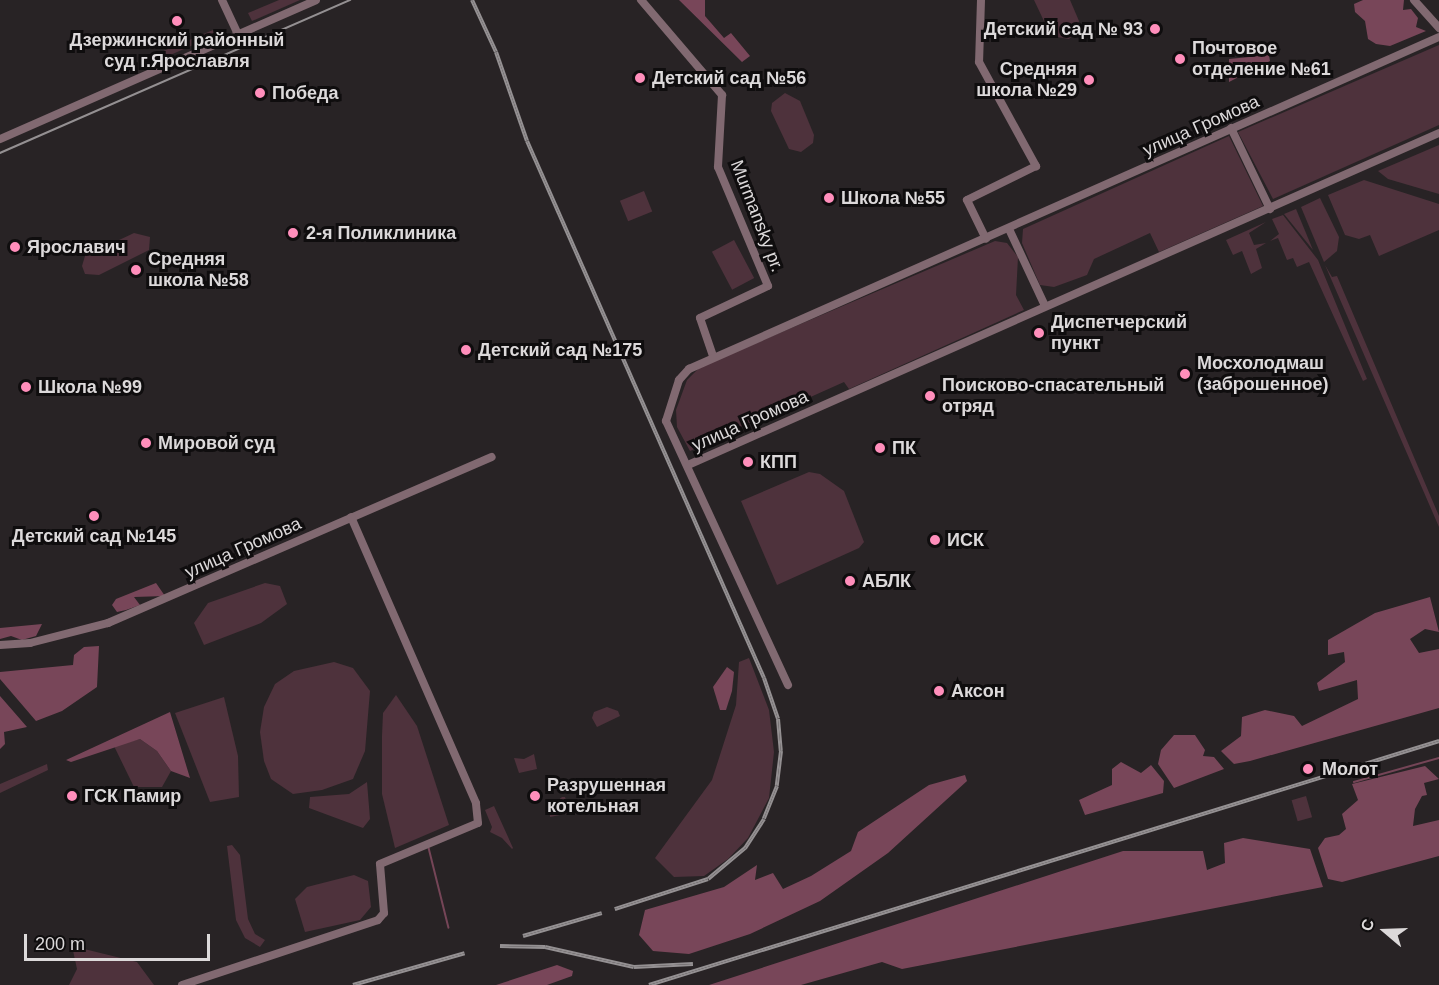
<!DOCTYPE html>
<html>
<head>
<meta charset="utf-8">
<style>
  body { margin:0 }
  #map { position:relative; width:1439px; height:985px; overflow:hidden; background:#282325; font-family:Arial,sans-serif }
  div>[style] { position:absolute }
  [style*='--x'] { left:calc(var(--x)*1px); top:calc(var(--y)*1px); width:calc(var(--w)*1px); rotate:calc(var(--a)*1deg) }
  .green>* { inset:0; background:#4e323c; transform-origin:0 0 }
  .forest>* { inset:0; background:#784659 }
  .stream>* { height:1.5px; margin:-0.75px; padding:0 0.75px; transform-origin:0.75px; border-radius:0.75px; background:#754557 }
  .minor>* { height:8px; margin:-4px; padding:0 4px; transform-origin:4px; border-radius:4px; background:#816971 }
  .tram>* { height:1.5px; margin:-0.75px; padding:0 0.75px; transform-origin:0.75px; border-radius:0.75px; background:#949092 }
  .rail>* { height:4px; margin-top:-2px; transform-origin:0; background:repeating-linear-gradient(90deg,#0f0d0e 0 4.5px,#949092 0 9px); box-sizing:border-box; border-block:2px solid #949092 }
  .dots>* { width:16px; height:16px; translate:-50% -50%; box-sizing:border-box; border:3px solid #0f0d0e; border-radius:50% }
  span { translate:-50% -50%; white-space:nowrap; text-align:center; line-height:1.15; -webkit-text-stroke:6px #0f0d0e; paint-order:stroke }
  .poi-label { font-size:18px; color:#dcd9da; font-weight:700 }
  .right { translate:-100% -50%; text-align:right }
  .left { translate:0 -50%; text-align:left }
  .street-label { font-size:18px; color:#dcd9da }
  .north { position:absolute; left:1355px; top:901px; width:60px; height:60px; -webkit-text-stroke:4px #0f0d0e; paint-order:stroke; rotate:289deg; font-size:16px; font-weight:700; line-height:24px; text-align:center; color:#dcd9da }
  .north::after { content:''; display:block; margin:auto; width:21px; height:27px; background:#dcd9da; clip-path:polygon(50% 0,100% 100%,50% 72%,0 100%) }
  .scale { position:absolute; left:24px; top:934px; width:186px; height:27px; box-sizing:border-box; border:3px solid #dcd9da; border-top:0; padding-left:8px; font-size:18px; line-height:21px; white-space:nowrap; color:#dcd9da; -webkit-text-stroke:4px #0f0d0e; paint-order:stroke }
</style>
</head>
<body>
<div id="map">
  <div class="green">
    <div style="clip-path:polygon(279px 0,300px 0,252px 21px,248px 13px)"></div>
    <div style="clip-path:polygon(1034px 0,1070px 0,1079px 21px,1078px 30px,1069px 39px,1051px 36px)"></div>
    <div style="clip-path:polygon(213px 30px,216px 35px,168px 56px,161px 52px)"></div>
    <div style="clip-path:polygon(1439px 45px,1439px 125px,1273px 199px,1238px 132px)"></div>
    <div style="clip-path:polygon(785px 93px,800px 101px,814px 135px,813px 143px,801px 152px,789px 149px,771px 111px,772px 103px)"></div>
    <div style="clip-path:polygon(1229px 136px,1263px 206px,1159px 252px,1150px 233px,1094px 259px,1087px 275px,1054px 287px,1040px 285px,1022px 243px,1023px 229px)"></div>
    <div style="clip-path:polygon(1439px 145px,1439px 194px,1388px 179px,1378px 171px)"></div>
    <div style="clip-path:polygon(1364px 180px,1439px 204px,1439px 230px,1379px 256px,1370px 235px,1359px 239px,1345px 235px,1328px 195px)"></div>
    <div style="left:644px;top:191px;width:22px;height:26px;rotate:68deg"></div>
    <div style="clip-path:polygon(1320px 198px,1339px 237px,1337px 251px,1324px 262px,1301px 207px)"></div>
    <div style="clip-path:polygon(1296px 209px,1313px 250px,1284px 214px)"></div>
    <div style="clip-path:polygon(1283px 215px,1318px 260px,1367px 379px,1363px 381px,1309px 262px,1297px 267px,1293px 258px,1287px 260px,1278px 238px,1270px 241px,1279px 234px,1272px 219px)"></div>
    <div style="clip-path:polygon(1266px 222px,1249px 233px,1254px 245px,1266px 243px,1256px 249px,1262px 268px,1251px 274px,1242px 251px,1233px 255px,1226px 240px)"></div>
    <div style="clip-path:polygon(134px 233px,150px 237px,149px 250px,99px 275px,85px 274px,82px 266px,85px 256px)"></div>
    <div style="left:734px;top:240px;width:43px;height:25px;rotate:62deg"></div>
    <div style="clip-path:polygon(995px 241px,1007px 243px,1018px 257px,1016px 295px,1024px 310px,849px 389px,844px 382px,690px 451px,677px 427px,676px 410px,687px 380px,700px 367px)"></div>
    <div style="clip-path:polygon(1325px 265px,1332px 277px,1337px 276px,1439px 516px,1439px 527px)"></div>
    <div style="clip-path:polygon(809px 472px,820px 474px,844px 491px,864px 542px,859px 548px,777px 585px,741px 501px)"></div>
    <div style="clip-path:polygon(265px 583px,280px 586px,287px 604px,261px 623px,204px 645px,194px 623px,208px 603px)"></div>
    <div style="clip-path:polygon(749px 658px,769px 710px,774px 752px,769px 798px,748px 838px,728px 859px,704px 876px,674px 877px,655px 858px,712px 780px,736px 705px,739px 662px)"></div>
    <div style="clip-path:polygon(334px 662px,353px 668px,370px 691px,365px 751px,353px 779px,322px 790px,293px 794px,271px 779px,264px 761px,260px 732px,264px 707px,275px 684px,294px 671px)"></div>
    <div style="clip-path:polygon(396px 695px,417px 726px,449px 825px,395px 848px,382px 794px,382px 736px,383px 713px)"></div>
    <div style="clip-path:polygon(224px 697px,238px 756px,239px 797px,210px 802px,175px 713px)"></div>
    <div style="clip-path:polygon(607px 707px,618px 711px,620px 716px,597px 727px,592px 718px,594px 712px)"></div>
    <div style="clip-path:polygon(140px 739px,157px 751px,171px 771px,162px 787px,134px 787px,114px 746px)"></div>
    <div style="clip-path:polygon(534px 754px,537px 769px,519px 773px,514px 758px,524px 759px)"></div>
    <div style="clip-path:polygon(47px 764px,48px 770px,0 793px,0 784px)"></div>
    <div style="clip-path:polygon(367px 782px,370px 819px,363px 828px,309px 808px,310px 797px,349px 794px)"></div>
    <div style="left:1306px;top:796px;width:22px;height:15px;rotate:74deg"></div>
    <div style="clip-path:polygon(562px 797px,565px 797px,570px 813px,550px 817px,549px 801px,555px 803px)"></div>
    <div style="clip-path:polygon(494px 806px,513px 848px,512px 849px,502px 838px,490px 832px,492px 827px,485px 810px)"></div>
    <div style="clip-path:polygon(232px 845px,240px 855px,248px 919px,255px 934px,265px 940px,260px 947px,245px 938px,236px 920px,227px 846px)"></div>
    <div style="clip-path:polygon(354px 875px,368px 881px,371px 907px,360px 920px,305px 932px,295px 899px,307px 887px)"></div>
    <div style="clip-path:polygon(72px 946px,137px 962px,154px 985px,69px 985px,77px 969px)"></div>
  </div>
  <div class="forest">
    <div style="clip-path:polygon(679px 0,705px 0,705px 16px,724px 38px,731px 33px,750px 56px,742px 62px)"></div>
    <div style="clip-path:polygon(1363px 0,1404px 0,1403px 10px,1411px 9px,1418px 18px,1416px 27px,1426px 31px,1390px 46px,1376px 44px,1368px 39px,1365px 21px,1355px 12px,1354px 4px)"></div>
    <div style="clip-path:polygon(1269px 55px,1270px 61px,1229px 82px,1229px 59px)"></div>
    <div style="clip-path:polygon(156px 583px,165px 596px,134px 597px,140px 605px,126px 610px,117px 612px,112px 605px,116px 599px)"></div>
    <div style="clip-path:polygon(1430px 597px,1439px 632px,1425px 629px,1410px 639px,1419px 653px,1439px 649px,1439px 708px,1250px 761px,1234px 764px,1221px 751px,1241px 736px,1242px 717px,1265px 710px,1294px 716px,1302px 726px,1358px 699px,1357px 680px,1319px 691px,1317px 683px,1345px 662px,1344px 652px,1328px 655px,1328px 640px,1375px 613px)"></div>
    <div style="clip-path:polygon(42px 624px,36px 636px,22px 640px,11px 636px,0 639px,0 628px)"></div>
    <div style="clip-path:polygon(99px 646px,97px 687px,62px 711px,36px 721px,0 679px,0 672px,73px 665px,74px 655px,84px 647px)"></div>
    <div style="clip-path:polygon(727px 667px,734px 672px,732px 691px,726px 710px,720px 710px,713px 687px)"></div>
    <div style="clip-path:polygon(0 696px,27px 727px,4px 732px,5px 744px,0 749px)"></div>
    <div style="clip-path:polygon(170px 712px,190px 778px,171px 771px,157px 751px,140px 739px,71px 762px,66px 760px)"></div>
    <div style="clip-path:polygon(1174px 735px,1195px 735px,1205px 750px,1203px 756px,1214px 757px,1224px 769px,1174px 788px,1158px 764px,1161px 750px)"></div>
    <div style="clip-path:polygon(1121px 762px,1141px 773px,1151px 765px,1164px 781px,1163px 793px,1085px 815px,1079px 800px,1112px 785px,1112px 769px)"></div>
    <div style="clip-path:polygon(1425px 766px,1439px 779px,1424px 783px,1427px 795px,1422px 796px,1415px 809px,1413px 826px,1439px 820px,1439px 856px,1342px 882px,1328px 879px,1318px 848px,1325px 838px,1339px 835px,1346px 829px,1342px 814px,1358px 800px,1352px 784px)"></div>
    <div style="clip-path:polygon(965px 775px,967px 781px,888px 853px,820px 901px,750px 934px,689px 954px,653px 951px,639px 935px,645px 910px,724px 887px,757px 865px,755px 880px,773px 873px,783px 889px,811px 876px,851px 851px,858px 832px,929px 785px)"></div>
    <div style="clip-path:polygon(1243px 838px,1310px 849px,1323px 887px,902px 969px,882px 962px,801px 985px,709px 985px,1123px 851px,1203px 851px,1207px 870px,1225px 863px,1224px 843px)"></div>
    <div style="clip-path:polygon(557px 965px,573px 971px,572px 976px,547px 985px,496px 985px)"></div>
  </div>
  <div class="stream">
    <div style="--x:1354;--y:782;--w:88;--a:-15.8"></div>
    <div style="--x:429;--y:848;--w:82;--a:76"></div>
  </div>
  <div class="minor">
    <div style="--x:222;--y:0;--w:38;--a:65"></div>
    <div style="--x:641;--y:0;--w:125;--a:49.5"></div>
    <div style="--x:722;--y:95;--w:72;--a:93.2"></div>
    <div style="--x:718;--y:167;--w:129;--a:67.2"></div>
    <div style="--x:768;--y:286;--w:75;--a:154.8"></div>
    <div style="--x:700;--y:318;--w:40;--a:71.1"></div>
    <div style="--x:981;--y:0;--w:62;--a:91.8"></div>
    <div style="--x:979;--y:62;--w:119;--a:61.3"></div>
    <div style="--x:1036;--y:166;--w:77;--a:153.8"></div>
    <div style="--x:967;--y:200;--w:43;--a:64"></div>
    <div style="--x:1414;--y:0;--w:38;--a:48"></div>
    <div style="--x:1231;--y:128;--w:90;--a:64.3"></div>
    <div style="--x:0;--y:139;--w:345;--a:-23.7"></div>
    <div style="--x:1009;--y:229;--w:85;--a:64.9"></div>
    <div style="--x:688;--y:465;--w:821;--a:-23.85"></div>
    <div style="--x:0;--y:645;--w:30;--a:-4"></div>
    <div style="--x:30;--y:643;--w:81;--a:-14.4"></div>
    <div style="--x:108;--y:623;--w:418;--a:-23.4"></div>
    <div style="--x:788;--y:685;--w:291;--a:-114.8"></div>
    <div style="--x:666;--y:421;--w:43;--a:-72.4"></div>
    <div style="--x:679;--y:380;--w:15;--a:-48"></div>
    <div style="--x:689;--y:369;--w:820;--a:-23.88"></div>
    <div style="--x:182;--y:985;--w:206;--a:-18.3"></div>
    <div style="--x:378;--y:920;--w:9;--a:-49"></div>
    <div style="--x:384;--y:913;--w:49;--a:-94.7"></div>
    <div style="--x:380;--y:864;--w:106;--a:-22.7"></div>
    <div style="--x:478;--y:823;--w:20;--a:-96"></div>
    <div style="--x:476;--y:803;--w:312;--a:-113.6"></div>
  </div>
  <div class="tram">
    <div style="--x:0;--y:153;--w:382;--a:-23.6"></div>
  </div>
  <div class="rail">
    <div style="--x:472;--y:0;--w:57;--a:65.2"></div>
    <div style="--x:496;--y:52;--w:94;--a:70.8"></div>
    <div style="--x:527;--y:141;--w:587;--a:66.19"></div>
    <div style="--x:764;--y:678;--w:43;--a:71.1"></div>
    <div style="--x:778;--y:719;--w:32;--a:85"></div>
    <div style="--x:781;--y:751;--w:35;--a:97"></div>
    <div style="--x:777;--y:786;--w:35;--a:112"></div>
    <div style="--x:764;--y:819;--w:35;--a:123"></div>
    <div style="--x:745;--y:848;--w:48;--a:140"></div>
    <div style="--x:708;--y:879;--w:98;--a:162.1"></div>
    <div style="--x:523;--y:936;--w:82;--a:-16.2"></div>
    <div style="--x:500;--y:946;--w:45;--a:1.3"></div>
    <div style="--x:545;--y:947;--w:91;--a:12.7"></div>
    <div style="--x:634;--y:967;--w:59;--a:-2.9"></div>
    <div style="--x:353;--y:985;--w:116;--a:-15.9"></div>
    <div style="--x:649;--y:985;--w:827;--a:-17.16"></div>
  </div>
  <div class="dots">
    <div style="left:177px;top:21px;background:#ff8ebb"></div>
    <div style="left:1155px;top:29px;background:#ff8ebb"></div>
    <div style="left:1180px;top:59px;background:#ff8ebb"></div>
    <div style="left:640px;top:78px;background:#ff8ebb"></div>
    <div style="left:1089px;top:80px;background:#ff8ebb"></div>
    <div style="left:260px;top:93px;background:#ff8ebb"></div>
    <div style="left:829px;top:198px;background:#ff8ebb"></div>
    <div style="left:293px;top:233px;background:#ff8ebb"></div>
    <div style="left:15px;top:247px;background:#ff8ebb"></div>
    <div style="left:136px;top:270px;background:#ff8ebb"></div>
    <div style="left:1039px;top:333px;background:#ff8ebb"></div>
    <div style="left:466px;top:350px;background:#ff8ebb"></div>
    <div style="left:1185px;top:374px;background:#ff8ebb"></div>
    <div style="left:26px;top:387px;background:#ff8ebb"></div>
    <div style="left:930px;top:396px;background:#ff8ebb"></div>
    <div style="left:146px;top:443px;background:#ff8ebb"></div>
    <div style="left:880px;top:448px;background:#ff8ebb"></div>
    <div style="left:748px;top:462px;background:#ff8ebb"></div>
    <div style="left:94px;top:516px;background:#ff8ebb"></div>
    <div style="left:935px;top:540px;background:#ff8ebb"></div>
    <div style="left:850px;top:581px;background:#ff8ebb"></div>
    <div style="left:939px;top:691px;background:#ff8ebb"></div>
    <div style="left:1308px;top:769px;background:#ff8ebb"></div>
    <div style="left:72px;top:796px;background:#ff8ebb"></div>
    <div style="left:535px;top:796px;background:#ff8ebb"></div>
  </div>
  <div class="poi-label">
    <span class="right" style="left:1143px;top:29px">Детский сад № 93</span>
    <span style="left:177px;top:51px">Дзержинский районный<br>суд г.Ярославля</span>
    <span class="left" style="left:1192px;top:59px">Почтовое<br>отделение №61</span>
    <span class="right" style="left:1077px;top:80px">Средняя<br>школа №29</span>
    <span class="left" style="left:652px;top:78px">Детский сад №56</span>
    <span class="left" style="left:272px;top:93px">Победа</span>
    <span class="left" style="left:841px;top:198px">Школа №55</span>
    <span class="left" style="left:306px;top:233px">2-я Поликлиника</span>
    <span class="left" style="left:27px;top:247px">Ярославич</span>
    <span class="left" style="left:148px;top:270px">Средняя<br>школа №58</span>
    <span class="left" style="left:1051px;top:333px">Диспетчерский<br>пункт</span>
    <span class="left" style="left:478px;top:350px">Детский сад №175</span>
    <span class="left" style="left:1197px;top:374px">Мосхолодмаш<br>(заброшенное)</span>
    <span class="left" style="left:942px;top:396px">Поисково-спасательный<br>отряд</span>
    <span class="left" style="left:38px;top:387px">Школа №99</span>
    <span class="left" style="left:158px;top:443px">Мировой суд</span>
    <span class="left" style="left:892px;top:448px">ПК</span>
    <span class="left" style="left:760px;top:462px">КПП</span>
    <span style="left:94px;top:536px">Детский сад №145</span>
    <span class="left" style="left:947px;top:540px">ИСК</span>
    <span class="left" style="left:862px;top:581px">АБЛК</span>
    <span class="left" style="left:951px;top:691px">Аксон</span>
    <span class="left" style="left:1322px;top:769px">Молот</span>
    <span class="left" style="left:547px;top:796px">Разрушенная<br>котельная</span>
    <span class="left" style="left:84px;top:796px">ГСК Памир</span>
  </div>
  <div class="street-label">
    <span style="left:1201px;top:126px;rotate:-24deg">улица Громова</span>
    <span style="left:757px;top:216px;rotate:69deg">Murmansky pr.</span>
    <span style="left:750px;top:421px;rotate:-24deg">улица Громова</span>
    <span style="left:243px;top:548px;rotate:-24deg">улица Громова</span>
  </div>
  <div class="north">С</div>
  <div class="scale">200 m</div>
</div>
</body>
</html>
